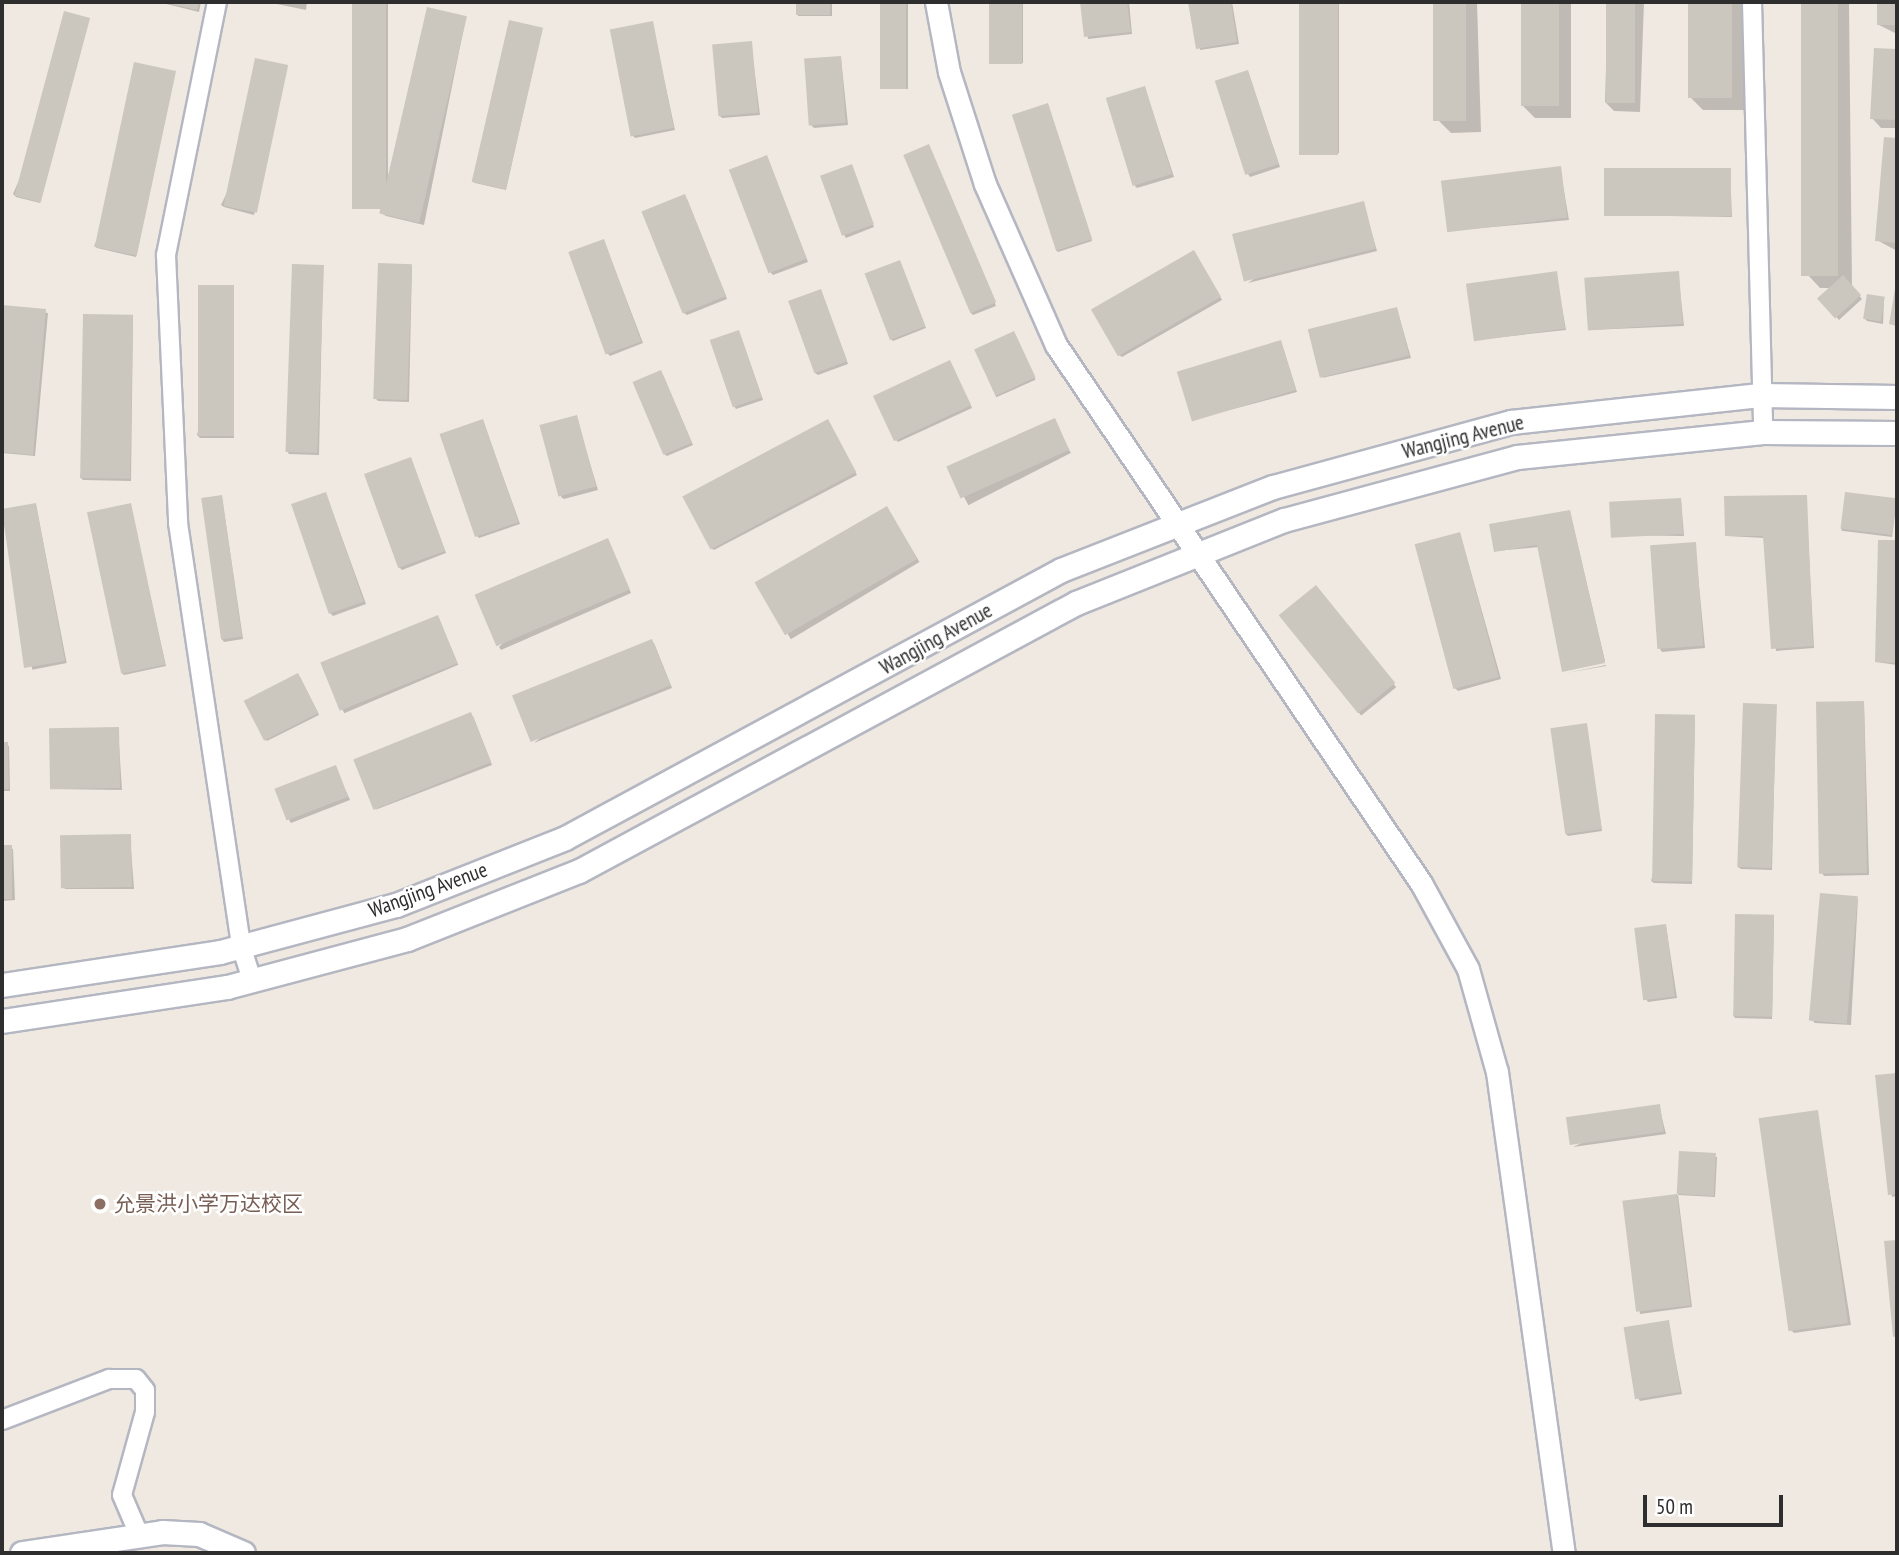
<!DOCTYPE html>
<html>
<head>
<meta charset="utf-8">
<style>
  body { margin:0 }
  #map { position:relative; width:1899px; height:1555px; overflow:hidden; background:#efe9e1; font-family:"PT Sans Narrow","Noto Sans SC",sans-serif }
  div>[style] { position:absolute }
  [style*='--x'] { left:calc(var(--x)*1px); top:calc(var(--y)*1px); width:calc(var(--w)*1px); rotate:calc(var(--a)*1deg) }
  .shadow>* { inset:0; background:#0003; transform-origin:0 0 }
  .building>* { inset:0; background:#cbc7bf; transform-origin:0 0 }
  .roads { filter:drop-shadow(2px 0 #b4b7c1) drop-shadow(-2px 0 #b4b7c1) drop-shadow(0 2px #b4b7c1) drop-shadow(0 -2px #b4b7c1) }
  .minor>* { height:18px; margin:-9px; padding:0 9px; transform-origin:9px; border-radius:9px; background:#fff }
  .tertiary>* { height:21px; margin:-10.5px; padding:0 10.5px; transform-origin:10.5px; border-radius:10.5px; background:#fff }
  .secondary>* { height:23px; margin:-11.5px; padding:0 11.5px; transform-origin:11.5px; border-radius:11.5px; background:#fff }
  .dots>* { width:19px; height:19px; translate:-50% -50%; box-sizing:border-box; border:4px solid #fff; border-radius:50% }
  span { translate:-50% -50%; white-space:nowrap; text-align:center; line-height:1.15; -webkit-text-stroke:5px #fff; paint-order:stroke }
  .street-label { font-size:21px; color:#2e2e2e }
  .education-label { font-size:21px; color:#785e54 }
  .left { translate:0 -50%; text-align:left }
  .frame { position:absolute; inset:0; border:4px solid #2e2e2e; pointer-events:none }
  .scale { position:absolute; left:1643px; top:1495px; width:140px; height:32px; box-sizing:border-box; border:4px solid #2e2e2e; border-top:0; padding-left:9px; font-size:21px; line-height:24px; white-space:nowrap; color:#2e2e2e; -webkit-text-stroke:5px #fff; paint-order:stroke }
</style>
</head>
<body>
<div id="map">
  <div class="shadow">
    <div style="clip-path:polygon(158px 2px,201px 2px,199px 12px)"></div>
    <div style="clip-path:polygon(267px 2px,307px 2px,306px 10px)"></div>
    <div style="left:354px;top:2px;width:34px;height:207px"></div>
    <div style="left:798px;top:2px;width:34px;height:14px"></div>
    <div style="left:882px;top:2px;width:26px;height:87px"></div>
    <div style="left:991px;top:2px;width:32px;height:61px"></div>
    <div style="clip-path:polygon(1082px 2px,1129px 2px,1132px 34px,1088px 39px)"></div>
    <div style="clip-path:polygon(1190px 2px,1232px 2px,1239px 44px,1200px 50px)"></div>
    <div style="left:1301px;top:2px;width:38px;height:151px"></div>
    <div style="clip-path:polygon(1435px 2px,1477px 2px,1481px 132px,1451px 133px,1438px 120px)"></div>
    <div style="clip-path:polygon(1522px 2px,1571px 2px,1571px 118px,1535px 118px,1522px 105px)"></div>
    <div style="clip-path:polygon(1608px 2px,1644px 2px,1640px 112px,1614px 111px,1605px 102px)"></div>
    <div style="clip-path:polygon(1690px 2px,1744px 2px,1745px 110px,1703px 110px,1690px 97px)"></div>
    <div style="clip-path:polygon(1802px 2px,1849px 4px,1852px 287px,1862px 299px,1839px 320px,1820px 298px,1831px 288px,1820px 288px,1808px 275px)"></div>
    <div style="clip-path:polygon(1879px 2px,1897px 2px,1897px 34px,1877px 24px)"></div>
    <div style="clip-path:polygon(466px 17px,424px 225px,386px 216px,383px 214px)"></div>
    <div style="clip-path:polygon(89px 20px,40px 203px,16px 197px,13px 194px)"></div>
    <div style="clip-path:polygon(652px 23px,675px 130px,635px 138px,632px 135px)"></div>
    <div style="clip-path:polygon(542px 29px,506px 190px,475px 183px,472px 181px)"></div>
    <div style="clip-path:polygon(751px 43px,760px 115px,722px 118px,720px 116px)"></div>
    <div style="clip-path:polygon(1876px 50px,1897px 51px,1897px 128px,1881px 128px,1872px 118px)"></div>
    <div style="clip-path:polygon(841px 58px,848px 125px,814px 128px,811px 125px)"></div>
    <div style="clip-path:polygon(287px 67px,254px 215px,224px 207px,221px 205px)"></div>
    <div style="clip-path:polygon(1248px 72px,1280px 167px,1250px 177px,1248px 174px)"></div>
    <div style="clip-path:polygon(175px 73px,136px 257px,97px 248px,94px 246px)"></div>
    <div style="clip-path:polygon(1145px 88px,1174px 177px,1137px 188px,1135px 186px)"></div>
    <div style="clip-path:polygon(1048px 105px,1092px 241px,1058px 252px,1056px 250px)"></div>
    <div style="clip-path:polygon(1886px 139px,1897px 140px,1897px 251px,1877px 240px)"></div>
    <div style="clip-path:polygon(929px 146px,996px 306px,973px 315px,971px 313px)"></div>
    <div style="clip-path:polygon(767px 157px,808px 262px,773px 275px,771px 273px)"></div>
    <div style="clip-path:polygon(851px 166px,874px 227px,846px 238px,844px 235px)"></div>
    <div style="clip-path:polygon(1560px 168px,1569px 220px,1449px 231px)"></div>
    <div style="clip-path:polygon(1730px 169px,1732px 217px,1605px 215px)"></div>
    <div style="clip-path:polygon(687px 199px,727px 299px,687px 315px,684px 313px)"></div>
    <div style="clip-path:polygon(1363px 203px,1377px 251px,1248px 283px)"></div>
    <div style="clip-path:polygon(604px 241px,643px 343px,610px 356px,607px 353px)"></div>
    <div style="clip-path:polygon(1196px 255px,1222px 300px,1122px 357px,1119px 355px)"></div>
    <div style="clip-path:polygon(900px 262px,926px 328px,893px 341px,890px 338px)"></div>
    <div style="clip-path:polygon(412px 265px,409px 402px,378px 401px,376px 399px)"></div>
    <div style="clip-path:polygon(323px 267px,319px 455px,289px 454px,287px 451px)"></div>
    <div style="clip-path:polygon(1678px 272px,1684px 326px,1590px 330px)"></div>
    <div style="clip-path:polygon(1556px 273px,1566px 330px,1475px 340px)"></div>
    <div style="clip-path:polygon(234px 287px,234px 438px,200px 438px,197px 435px)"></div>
    <div style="clip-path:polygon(820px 291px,848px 364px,818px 375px,815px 373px)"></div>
    <div style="clip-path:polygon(1884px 299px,1883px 324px,1867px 321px,1864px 318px)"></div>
    <div style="clip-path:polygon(2px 307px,48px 313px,35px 456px,2px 453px)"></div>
    <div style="clip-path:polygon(1397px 309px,1411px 358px,1322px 378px)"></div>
    <div style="clip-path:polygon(133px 317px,131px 481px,83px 480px,80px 477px)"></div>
    <div style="clip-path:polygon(739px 332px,763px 400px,736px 409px,734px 406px)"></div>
    <div style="left:1016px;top:336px;width:48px;height:43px;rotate:66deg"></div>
    <div style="clip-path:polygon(1281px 342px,1297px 392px,1192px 420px)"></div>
    <div style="clip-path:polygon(950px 362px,972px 408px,898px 442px,895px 439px)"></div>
    <div style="clip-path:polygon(663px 375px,693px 445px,667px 456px,664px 454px)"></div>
    <div style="clip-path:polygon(576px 417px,598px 490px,564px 499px,561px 497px)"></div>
    <div style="left:1054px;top:420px;width:37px;height:115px;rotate:63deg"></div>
    <div style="clip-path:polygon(483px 421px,520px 524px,479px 538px,477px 536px)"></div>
    <div style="clip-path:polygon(828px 421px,857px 475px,714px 550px,711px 548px)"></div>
    <div style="clip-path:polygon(411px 459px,446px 553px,402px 570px,399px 567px)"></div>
    <div style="clip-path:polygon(326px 494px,366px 604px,333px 616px,330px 613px)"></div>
    <div style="left:1846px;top:494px;width:51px;height:37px;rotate:7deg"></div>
    <div style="clip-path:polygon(222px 497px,243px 639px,224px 642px,222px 639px)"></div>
    <div style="clip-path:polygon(1806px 497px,1814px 648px,1776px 651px,1765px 538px,1726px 536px)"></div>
    <div style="clip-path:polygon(1681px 499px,1684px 536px,1612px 535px)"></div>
    <div style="left:36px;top:505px;width:161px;height:35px;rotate:79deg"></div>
    <div style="clip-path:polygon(130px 505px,166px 666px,124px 675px,122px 673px)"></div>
    <div style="left:887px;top:508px;width:63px;height:150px;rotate:59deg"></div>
    <div style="clip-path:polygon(1570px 512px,1605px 661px,1564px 670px,1539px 547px,1496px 551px)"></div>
    <div style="clip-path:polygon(1460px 533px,1501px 679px,1458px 691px,1455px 688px)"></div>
    <div style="clip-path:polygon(607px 540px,631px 593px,501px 650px,499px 647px)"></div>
    <div style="clip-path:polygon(1880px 542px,1897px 542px,1897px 665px,1876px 662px)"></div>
    <div style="clip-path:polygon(1695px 544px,1705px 648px,1662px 652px,1660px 649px)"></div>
    <div style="left:1315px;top:587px;width:129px;height:45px;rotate:51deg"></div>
    <div style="left:438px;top:617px;width:52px;height:124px;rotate:67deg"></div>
    <div style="clip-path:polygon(654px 643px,672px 688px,534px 743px)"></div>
    <div style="clip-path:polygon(1606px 665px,1606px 666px,1566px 673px)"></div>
    <div style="clip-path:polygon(300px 677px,319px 715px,267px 741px,265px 739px)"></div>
    <div style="clip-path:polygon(1864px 703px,1869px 875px,1824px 876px,1822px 873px)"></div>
    <div style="clip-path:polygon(1776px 706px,1772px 870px,1741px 869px,1738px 867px)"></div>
    <div style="clip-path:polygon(473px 716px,492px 765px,375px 810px)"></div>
    <div style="clip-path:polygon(1695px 717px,1692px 884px,1654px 883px,1651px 881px)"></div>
    <div style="clip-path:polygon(1586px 725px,1602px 831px,1568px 836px,1566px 834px)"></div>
    <div style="clip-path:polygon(118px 728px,122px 790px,52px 789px)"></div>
    <div style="clip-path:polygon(2px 744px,9px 746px,10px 791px,2px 791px)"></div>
    <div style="clip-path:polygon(335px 767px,350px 800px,291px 823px,289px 820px)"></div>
    <div style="clip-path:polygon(130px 836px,134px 889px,64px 889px)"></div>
    <div style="clip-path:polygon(2px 847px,13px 849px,15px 900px,2px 901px)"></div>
    <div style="clip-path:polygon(1858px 898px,1851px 1025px,1815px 1023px,1812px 1020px)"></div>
    <div style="clip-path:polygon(1774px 917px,1772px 1019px,1735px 1018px,1733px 1015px)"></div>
    <div style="clip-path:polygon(1666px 926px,1677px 998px,1648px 1002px,1646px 999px)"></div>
    <div style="clip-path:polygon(1897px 1074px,1897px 1196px,1892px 1197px,1877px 1077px)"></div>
    <div style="clip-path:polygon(1659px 1106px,1666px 1134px,1573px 1147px)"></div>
    <div style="clip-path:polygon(1817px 1112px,1851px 1325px,1794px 1333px,1792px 1331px)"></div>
    <div style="clip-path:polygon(1681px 1153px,1717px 1157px,1715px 1197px,1678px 1195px,1692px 1307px,1640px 1314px,1624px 1202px,1678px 1195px)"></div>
    <div style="clip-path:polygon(1897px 1241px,1897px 1338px,1885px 1243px)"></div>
    <div style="clip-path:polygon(1668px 1322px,1682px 1394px,1640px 1401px,1638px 1398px)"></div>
  </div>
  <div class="building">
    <div style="clip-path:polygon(162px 2px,199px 2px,197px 10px)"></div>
    <div style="left:352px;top:2px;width:34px;height:207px"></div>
    <div style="left:796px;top:2px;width:34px;height:13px"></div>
    <div style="left:880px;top:2px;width:26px;height:87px"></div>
    <div style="left:989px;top:2px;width:33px;height:62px"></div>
    <div style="clip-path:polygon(1080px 2px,1127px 2px,1131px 32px,1084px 37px)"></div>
    <div style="clip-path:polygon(1188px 2px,1231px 2px,1237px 42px,1196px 49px)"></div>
    <div style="left:1299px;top:2px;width:39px;height:153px"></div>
    <div style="left:1433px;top:2px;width:33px;height:119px"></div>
    <div style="left:1521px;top:2px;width:38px;height:104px"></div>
    <div style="left:1606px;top:2px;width:29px;height:101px"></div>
    <div style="left:1688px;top:2px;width:44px;height:96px"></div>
    <div style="left:1801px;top:2px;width:37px;height:274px"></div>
    <div style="left:1877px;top:2px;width:20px;height:23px"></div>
    <div style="left:427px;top:7px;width:41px;height:212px;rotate:13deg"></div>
    <div style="left:64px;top:11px;width:27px;height:191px;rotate:15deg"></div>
    <div style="left:509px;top:20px;width:35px;height:166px;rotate:13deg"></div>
    <div style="left:653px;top:21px;width:109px;height:44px;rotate:79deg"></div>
    <div style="left:752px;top:41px;width:72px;height:40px;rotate:85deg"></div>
    <div style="clip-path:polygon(1874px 48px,1897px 49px,1897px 120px,1870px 119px)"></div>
    <div style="left:841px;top:56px;width:67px;height:37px;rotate:86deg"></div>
    <div style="left:255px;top:58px;width:34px;height:151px;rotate:12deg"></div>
    <div style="left:134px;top:62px;width:43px;height:189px;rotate:12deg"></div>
    <div style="left:1248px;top:70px;width:99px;height:35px;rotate:72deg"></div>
    <div style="left:1145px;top:86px;width:92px;height:41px;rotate:73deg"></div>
    <div style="left:1048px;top:103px;width:143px;height:38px;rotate:72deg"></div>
    <div style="clip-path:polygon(1884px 137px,1897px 138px,1897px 243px,1875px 241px)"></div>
    <div style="left:929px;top:144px;width:172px;height:28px;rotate:67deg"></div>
    <div style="left:767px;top:155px;width:111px;height:41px;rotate:69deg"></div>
    <div style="left:852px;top:164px;width:64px;height:34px;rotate:70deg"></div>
    <div style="left:1561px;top:166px;width:52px;height:121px;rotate:83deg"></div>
    <div style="left:1604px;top:168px;width:127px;height:48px"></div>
    <div style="left:685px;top:194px;width:110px;height:47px;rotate:68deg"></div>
    <div style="left:1364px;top:201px;width:49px;height:136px;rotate:76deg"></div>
    <div style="left:604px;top:239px;width:109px;height:38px;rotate:70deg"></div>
    <div style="left:1194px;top:250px;width:54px;height:119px;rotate:60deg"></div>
    <div style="left:900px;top:260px;width:71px;height:38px;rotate:69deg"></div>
    <div style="left:378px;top:263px;width:34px;height:136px;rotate:2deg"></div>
    <div style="left:292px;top:264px;width:32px;height:188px;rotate:2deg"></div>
    <div style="left:1557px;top:271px;width:58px;height:92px;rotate:82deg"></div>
    <div style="left:1679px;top:271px;width:53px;height:95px;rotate:86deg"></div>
    <div style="left:1843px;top:275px;width:27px;height:35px;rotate:48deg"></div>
    <div style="left:198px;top:285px;width:36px;height:151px"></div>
    <div style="left:821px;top:289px;width:77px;height:35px;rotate:70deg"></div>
    <div style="clip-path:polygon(1895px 289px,1897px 289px,1897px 326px,1889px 324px)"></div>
    <div style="left:1867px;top:294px;width:18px;height:25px;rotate:9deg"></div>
    <div style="clip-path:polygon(2px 305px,46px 309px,33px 455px,2px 452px)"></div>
    <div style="left:1397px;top:307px;width:50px;height:92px;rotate:76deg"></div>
    <div style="left:83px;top:314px;width:50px;height:164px;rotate:1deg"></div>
    <div style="left:739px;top:330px;width:71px;height:31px;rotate:71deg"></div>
    <div style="left:1014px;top:331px;width:51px;height:44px;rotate:65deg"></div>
    <div style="left:1281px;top:340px;width:52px;height:109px;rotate:73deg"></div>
    <div style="left:950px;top:360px;width:50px;height:85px;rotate:65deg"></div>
    <div style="left:661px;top:370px;width:79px;height:31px;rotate:67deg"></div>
    <div style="left:577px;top:415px;width:74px;height:39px;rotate:75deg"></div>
    <div style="left:1055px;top:418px;width:35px;height:119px;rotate:66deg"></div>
    <div style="left:483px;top:419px;width:109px;height:46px;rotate:71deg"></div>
    <div style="left:828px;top:419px;width:60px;height:165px;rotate:62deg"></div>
    <div style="left:411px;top:457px;width:100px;height:50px;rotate:70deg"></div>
    <div style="left:326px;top:492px;width:116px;height:37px;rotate:71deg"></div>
    <div style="left:1845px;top:492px;width:52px;height:37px;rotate:7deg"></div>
    <div style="left:222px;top:495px;width:143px;height:21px;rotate:82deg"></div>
    <div style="clip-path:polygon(1807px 495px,1813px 646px,1771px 649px,1763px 536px,1725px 536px,1724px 496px)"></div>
    <div style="left:1681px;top:498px;width:36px;height:72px;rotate:87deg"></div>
    <div style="clip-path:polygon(36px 503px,65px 661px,24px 668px,2px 509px)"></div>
    <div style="left:131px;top:503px;width:165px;height:45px;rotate:78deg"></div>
    <div style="left:887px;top:506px;width:61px;height:153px;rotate:60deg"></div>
    <div style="clip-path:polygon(1570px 510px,1605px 663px,1562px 672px,1537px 545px,1494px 552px,1489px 524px)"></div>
    <div style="left:1460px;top:532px;width:150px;height:47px;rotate:75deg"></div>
    <div style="left:608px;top:538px;width:56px;height:145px;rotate:67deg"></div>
    <div style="clip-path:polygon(1878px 540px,1897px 540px,1897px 663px,1875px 662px)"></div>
    <div style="left:1696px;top:542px;width:104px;height:46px;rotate:86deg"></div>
    <div style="left:1316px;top:585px;width:126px;height:48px;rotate:51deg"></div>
    <div style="left:438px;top:615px;width:52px;height:127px;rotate:68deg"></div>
    <div style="left:652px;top:639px;width:50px;height:151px;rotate:68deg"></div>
    <div style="left:298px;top:673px;width:45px;height:61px;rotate:63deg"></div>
    <div style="left:1864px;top:701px;width:172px;height:48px;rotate:89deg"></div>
    <div style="left:1743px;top:703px;width:34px;height:164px;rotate:2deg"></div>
    <div style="left:471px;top:712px;width:54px;height:127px;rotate:68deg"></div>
    <div style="left:1655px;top:714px;width:40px;height:167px;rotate:1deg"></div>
    <div style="left:1587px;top:723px;width:107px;height:37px;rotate:82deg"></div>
    <div style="left:119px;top:727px;width:61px;height:70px;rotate:89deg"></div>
    <div style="clip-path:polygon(2px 742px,8px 742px,9px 789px,2px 789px)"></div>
    <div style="left:336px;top:765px;width:34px;height:66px;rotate:69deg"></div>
    <div style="left:131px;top:834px;width:53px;height:71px;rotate:89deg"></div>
    <div style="left:2px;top:845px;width:10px;height:54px"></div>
    <div style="left:1820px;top:893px;width:38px;height:128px;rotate:5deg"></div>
    <div style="left:1735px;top:914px;width:39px;height:102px;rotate:1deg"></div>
    <div style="left:1666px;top:924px;width:73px;height:32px;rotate:83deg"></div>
    <div style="clip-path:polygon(1897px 1073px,1897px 1194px,1888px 1195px,1875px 1075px)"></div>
    <div style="left:1660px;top:1104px;width:28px;height:95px;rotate:82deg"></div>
    <div style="left:1818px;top:1110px;width:215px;height:60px;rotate:82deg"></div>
    <div style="left:1679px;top:1151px;width:37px;height:43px;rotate:3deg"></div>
    <div style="left:1677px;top:1194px;width:112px;height:55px;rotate:83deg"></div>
    <div style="clip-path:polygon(1897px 1240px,1897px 1336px,1893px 1337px,1884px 1241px)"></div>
    <div style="left:1669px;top:1320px;width:73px;height:46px;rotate:81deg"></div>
  </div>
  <div class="roads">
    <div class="minor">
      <div style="--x:217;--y:2;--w:258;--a:101.4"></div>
      <div style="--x:166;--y:255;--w:268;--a:87.4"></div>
      <div style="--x:178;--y:523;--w:428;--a:81.5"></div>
      <div style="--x:241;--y:946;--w:36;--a:72"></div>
      <div style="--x:1752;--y:2;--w:430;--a:88.5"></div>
      <div style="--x:2;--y:1420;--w:115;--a:-21"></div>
      <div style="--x:109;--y:1379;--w:27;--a:0"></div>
      <div style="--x:136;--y:1379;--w:14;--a:51"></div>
      <div style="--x:145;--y:1390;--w:22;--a:90"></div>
      <div style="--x:145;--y:1412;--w:86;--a:105.5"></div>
      <div style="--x:122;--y:1495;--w:46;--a:66.8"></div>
    </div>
    <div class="tertiary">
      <div style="--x:936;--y:2;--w:71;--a:79.5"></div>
      <div style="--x:949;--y:72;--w:118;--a:72.2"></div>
      <div style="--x:985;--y:184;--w:176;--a:66.2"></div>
      <div style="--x:1056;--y:345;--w:650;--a:55.85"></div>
      <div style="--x:1421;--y:883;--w:98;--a:61.3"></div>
      <div style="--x:1468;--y:969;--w:107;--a:74.3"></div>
      <div style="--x:1497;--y:1072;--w:486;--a:82.1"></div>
    </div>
    <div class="secondary">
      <div style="--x:2;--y:985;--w:220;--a:-8.6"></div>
      <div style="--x:220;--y:952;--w:182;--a:-15"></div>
      <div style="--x:396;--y:905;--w:182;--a:-21.6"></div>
      <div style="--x:565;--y:838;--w:564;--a:-28.38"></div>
      <div style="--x:1061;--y:570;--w:228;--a:-21.4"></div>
      <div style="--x:1273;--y:487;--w:247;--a:-15.3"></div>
      <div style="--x:1511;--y:422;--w:250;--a:-6.2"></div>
      <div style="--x:1760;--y:395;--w:137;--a:0.8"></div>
      <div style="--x:2;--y:1021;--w:228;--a:-8.6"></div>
      <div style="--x:227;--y:987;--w:186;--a:-14.9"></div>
      <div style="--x:407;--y:939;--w:185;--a:-21.6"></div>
      <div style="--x:579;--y:871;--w:565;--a:-28.34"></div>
      <div style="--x:1076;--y:603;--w:224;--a:-21.8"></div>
      <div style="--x:1284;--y:520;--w:241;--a:-15.1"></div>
      <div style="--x:1517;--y:457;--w:247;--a:-5.8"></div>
      <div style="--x:1763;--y:432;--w:134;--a:0.4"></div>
      <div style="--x:22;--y:1553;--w:142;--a:-8.5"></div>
      <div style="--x:162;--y:1532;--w:37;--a:3"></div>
      <div style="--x:199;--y:1534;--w:48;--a:23.4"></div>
    </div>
  </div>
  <div class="dots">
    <div style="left:100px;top:1204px;background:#8d6e63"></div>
  </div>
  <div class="street-label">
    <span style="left:1463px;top:437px;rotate:-14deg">Wangjing Avenue</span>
    <span style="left:936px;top:639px;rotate:-29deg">Wangjing Avenue</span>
    <span style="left:428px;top:890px;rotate:-20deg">Wangjing Avenue</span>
  </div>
  <div class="education-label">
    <span class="left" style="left:114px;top:1204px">允景洪小学万达校区</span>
  </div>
  <div class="frame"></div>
  <div class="scale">50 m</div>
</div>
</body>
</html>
